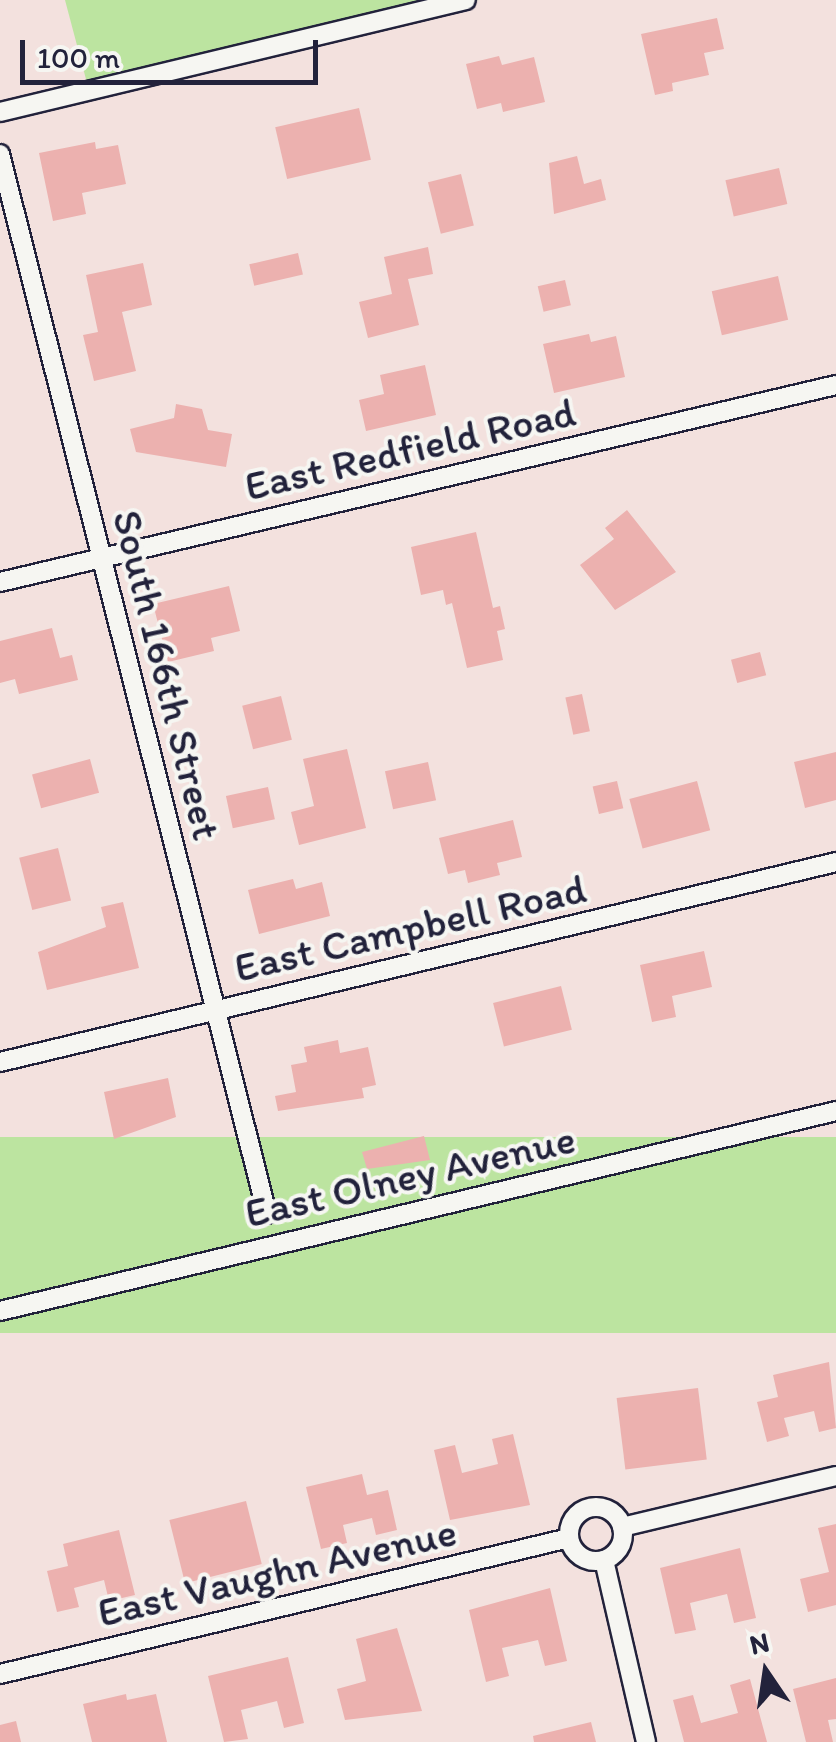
<!DOCTYPE html>
<html>
<head>
<meta charset="utf-8">
<style>
  body { margin:0 }
  #map { position:relative; width:836px; height:1742px; overflow:hidden; background:#f3e1de; font-family:Itim,sans-serif }
  div>[style] { position:absolute }
  [style*='--x'] { left:calc(var(--x)*1px); top:calc(var(--y)*1px); width:calc(var(--w)*1px); rotate:calc(var(--a)*1deg) }
  .green>* { inset:0; background:#bce4a0; transform-origin:0 0 }
  .building>* { inset:0; background:#ecb1af; transform-origin:0 0 }
  .roads { filter:drop-shadow(2px 0 #22223b) drop-shadow(-2px 0 #22223b) drop-shadow(0 2px #22223b) drop-shadow(0 -2px #22223b) }
  .minor>* { height:18px; margin:-9px; padding:0 9px; transform-origin:9px; border-radius:9px; background:#f6f6f2 }
  .minor>.ring { margin:-9px; padding:0; box-sizing:content-box; background:none; border:18px solid #f6f6f2; border-radius:50% }
  span { translate:-50% -50%; white-space:nowrap; text-align:center; line-height:1.15; -webkit-text-stroke:8px #f6f6f2; paint-order:stroke }
  .street-label { font-size:42px; color:#22223b }
  .north { position:absolute; left:716px; top:1622px; width:100px; height:100px; -webkit-text-stroke:8px #f6f6f2; paint-order:stroke; rotate:347deg; font-size:28px; font-weight:700; line-height:40px; text-align:center; color:#22223b }
  .north::after { content:''; display:block; margin:auto; width:35px; height:45px; background:#22223b; clip-path:polygon(50% 0,100% 100%,50% 72%,0 100%) }
  .scale { position:absolute; left:20px; top:40px; width:298px; height:45px; box-sizing:border-box; border:5px solid #22223b; border-top:0; padding-left:12px; font-size:30px; line-height:35px; white-space:nowrap; color:#22223b; -webkit-text-stroke:8px #f6f6f2; paint-order:stroke }
</style>
</head>
<body>
<div id="map">
  <div class="green">
    <div style="clip-path:polygon(65px 0,479px 0,87px 83px)"></div>
    <div style="left:836px;top:1137px;width:196px;height:860px;rotate:90deg"></div>
  </div>
  <div class="building">
    <div style="clip-path:polygon(717px 18px,724px 49px,704px 53px,709px 75px,672px 83px,673px 91px,655px 95px,641px 34px)"></div>
    <div style="clip-path:polygon(499px 56px,502px 65px,534px 57px,545px 102px,503px 112px,501px 103px,477px 109px,466px 64px)"></div>
    <div style="left:359px;top:108px;width:53px;height:86px;rotate:77deg"></div>
    <div style="clip-path:polygon(95px 142px,96px 149px,118px 145px,126px 184px,82px 193px,86px 214px,53px 221px,39px 153px)"></div>
    <div style="clip-path:polygon(577px 156px,584px 184px,601px 179px,606px 200px,554px 214px,549px 163px)"></div>
    <div style="left:779px;top:168px;width:37px;height:55px;rotate:77deg"></div>
    <div style="left:461px;top:174px;width:53px;height:34px;rotate:76deg"></div>
    <div style="clip-path:polygon(428px 247px,433px 274px,408px 279px,419px 325px,368px 338px,359px 302px,392px 294px,384px 257px)"></div>
    <div style="left:298px;top:253px;width:22px;height:50px;rotate:77deg"></div>
    <div style="clip-path:polygon(143px 263px,152px 305px,122px 312px,136px 371px,94px 381px,83px 335px,98px 332px,86px 275px)"></div>
    <div style="left:778px;top:276px;width:45px;height:68px;rotate:77deg"></div>
    <div style="left:565px;top:280px;width:26px;height:28px;rotate:77deg"></div>
    <div style="clip-path:polygon(589px 334px,591px 342px,616px 336px,625px 377px,554px 393px,543px 344px)"></div>
    <div style="clip-path:polygon(425px 365px,436px 415px,366px 431px,359px 400px,384px 394px,380px 375px)"></div>
    <div style="clip-path:polygon(176px 404px,202px 409px,208px 430px,232px 434px,226px 467px,136px 452px,130px 429px,174px 418px)"></div>
    <div style="clip-path:polygon(627px 510px,676px 572px,615px 610px,580px 565px,614px 539px,605px 528px)"></div>
    <div style="clip-path:polygon(476px 532px,493px 608px,500px 606px,505px 629px,497px 631px,503px 660px,467px 668px,452px 603px,446px 605px,443px 590px,421px 595px,411px 547px)"></div>
    <div style="clip-path:polygon(229px 586px,240px 631px,211px 638px,214px 651px,168px 662px,153px 604px)"></div>
    <div style="clip-path:polygon(52px 628px,60px 658px,72px 655px,78px 680px,19px 694px,15px 679px,0 683px,0 641px)"></div>
    <div style="left:760px;top:652px;width:24px;height:30px;rotate:75deg"></div>
    <div style="left:582px;top:694px;width:38px;height:17px;rotate:78deg"></div>
    <div style="left:281px;top:696px;width:45px;height:40px;rotate:76deg"></div>
    <div style="clip-path:polygon(347px 749px,366px 828px,299px 845px,291px 812px,314px 806px,303px 759px)"></div>
    <div style="clip-path:polygon(836px 752px,836px 800px,805px 808px,794px 762px)"></div>
    <div style="left:90px;top:759px;width:35px;height:60px;rotate:75deg"></div>
    <div style="left:428px;top:762px;width:39px;height:44px;rotate:78deg"></div>
    <div style="left:617px;top:781px;width:28px;height:25px;rotate:77deg"></div>
    <div style="left:697px;top:781px;width:51px;height:70px;rotate:75deg"></div>
    <div style="left:268px;top:787px;width:33px;height:43px;rotate:78deg"></div>
    <div style="clip-path:polygon(513px 820px,522px 857px,497px 863px,500px 875px,468px 883px,465px 870px,448px 874px,439px 838px)"></div>
    <div style="left:58px;top:848px;width:54px;height:40px;rotate:76deg"></div>
    <div style="clip-path:polygon(293px 879px,296px 889px,322px 882px,330px 916px,259px 934px,248px 890px)"></div>
    <div style="clip-path:polygon(123px 902px,139px 968px,47px 990px,38px 952px,106px 927px,101px 907px)"></div>
    <div style="clip-path:polygon(704px 951px,712px 987px,672px 996px,676px 1017px,652px 1022px,640px 965px)"></div>
    <div style="left:561px;top:986px;width:45px;height:70px;rotate:76deg"></div>
    <div style="clip-path:polygon(338px 1040px,340px 1053px,368px 1047px,376px 1085px,362px 1088px,364px 1098px,278px 1111px,275px 1096px,296px 1092px,291px 1065px,307px 1062px,304px 1047px)"></div>
    <div style="clip-path:polygon(168px 1078px,176px 1117px,114px 1139px,104px 1092px)"></div>
    <div style="clip-path:polygon(424px 1136px,430px 1160px,367px 1169px,362px 1152px)"></div>
    <div style="clip-path:polygon(829px 1362px,836px 1428px,819px 1432px,814px 1411px,784px 1418px,789px 1436px,767px 1442px,757px 1402px,778px 1397px,773px 1375px)"></div>
    <div style="left:698px;top:1388px;width:72px;height:82px;rotate:83deg"></div>
    <div style="clip-path:polygon(513px 1434px,530px 1505px,450px 1520px,434px 1450px,455px 1445px,462px 1473px,498px 1464px,492px 1439px)"></div>
    <div style="clip-path:polygon(362px 1474px,367px 1495px,388px 1490px,397px 1530px,376px 1535px,372px 1518px,343px 1525px,347px 1543px,321px 1549px,306px 1487px)"></div>
    <div style="left:246px;top:1501px;width:65px;height:79px;rotate:76deg"></div>
    <div style="clip-path:polygon(836px 1524px,836px 1605px,808px 1612px,800px 1579px,829px 1572px,818px 1528px)"></div>
    <div style="clip-path:polygon(119px 1530px,135px 1595px,109px 1601px,104px 1580px,74px 1588px,79px 1607px,57px 1612px,47px 1571px,68px 1566px,63px 1544px)"></div>
    <div style="clip-path:polygon(740px 1548px,756px 1618px,734px 1623px,727px 1594px,690px 1603px,696px 1630px,675px 1634px,660px 1568px)"></div>
    <div style="clip-path:polygon(550px 1588px,567px 1661px,545px 1666px,538px 1640px,502px 1648px,509px 1676px,486px 1682px,469px 1610px)"></div>
    <div style="clip-path:polygon(397px 1628px,422px 1711px,345px 1720px,337px 1689px,366px 1681px,356px 1639px)"></div>
    <div style="clip-path:polygon(288px 1657px,304px 1723px,284px 1728px,277px 1701px,241px 1710px,248px 1739px,224px 1742px,208px 1676px)"></div>
    <div style="clip-path:polygon(836px 1678px,836px 1719px,828px 1720px,833px 1742px,806px 1742px,793px 1689px)"></div>
    <div style="clip-path:polygon(750px 1679px,767px 1742px,684px 1742px,673px 1700px,693px 1695px,701px 1723px,738px 1713px,730px 1685px)"></div>
    <div style="clip-path:polygon(126px 1694px,127px 1700px,156px 1694px,167px 1742px,92px 1742px,83px 1704px)"></div>
    <div style="clip-path:polygon(16px 1721px,21px 1742px,0 1742px,0 1725px)"></div>
    <div style="clip-path:polygon(591px 1722px,596px 1742px,534px 1742px,533px 1736px)"></div>
  </div>
  <div class="roads">
    <div class="minor">
      <div style="--x:0;--y:112;--w:479;--a:-13.5"></div>
      <div style="--x:0;--y:154;--w:1093;--a:75.86"></div>
      <div style="--x:0;--y:582;--w:859;--a:-13.26"></div>
      <div style="--x:0;--y:1062;--w:860;--a:-13.45"></div>
      <div style="--x:0;--y:1311;--w:860;--a:-13.45"></div>
      <div class="ring" style="left:569px;top:1507px;width:36px;height:36px"></div>
      <div style="--x:622;--y:1527;--w:220;--a:-13.4"></div>
      <div style="--x:604;--y:1560;--w:187;--a:77"></div>
      <div style="--x:0;--y:1674;--w:585;--a:-13.44"></div>
    </div>
  </div>
  <div class="street-label">
    <span style="left:410px;top:449px;rotate:-13deg">East Redfield Road</span>
    <span style="left:167px;top:675px;rotate:76deg">South 166th Street</span>
    <span style="left:410px;top:928px;rotate:-13deg">East Campbell Road</span>
    <span style="left:410px;top:1176px;rotate:-13deg">East Olney Avenue</span>
    <span style="left:277px;top:1572px;rotate:-13deg">East Vaughn Avenue</span>
  </div>
  <div class="north">N</div>
  <div class="scale">100 m</div>
</div>
</body>
</html>
